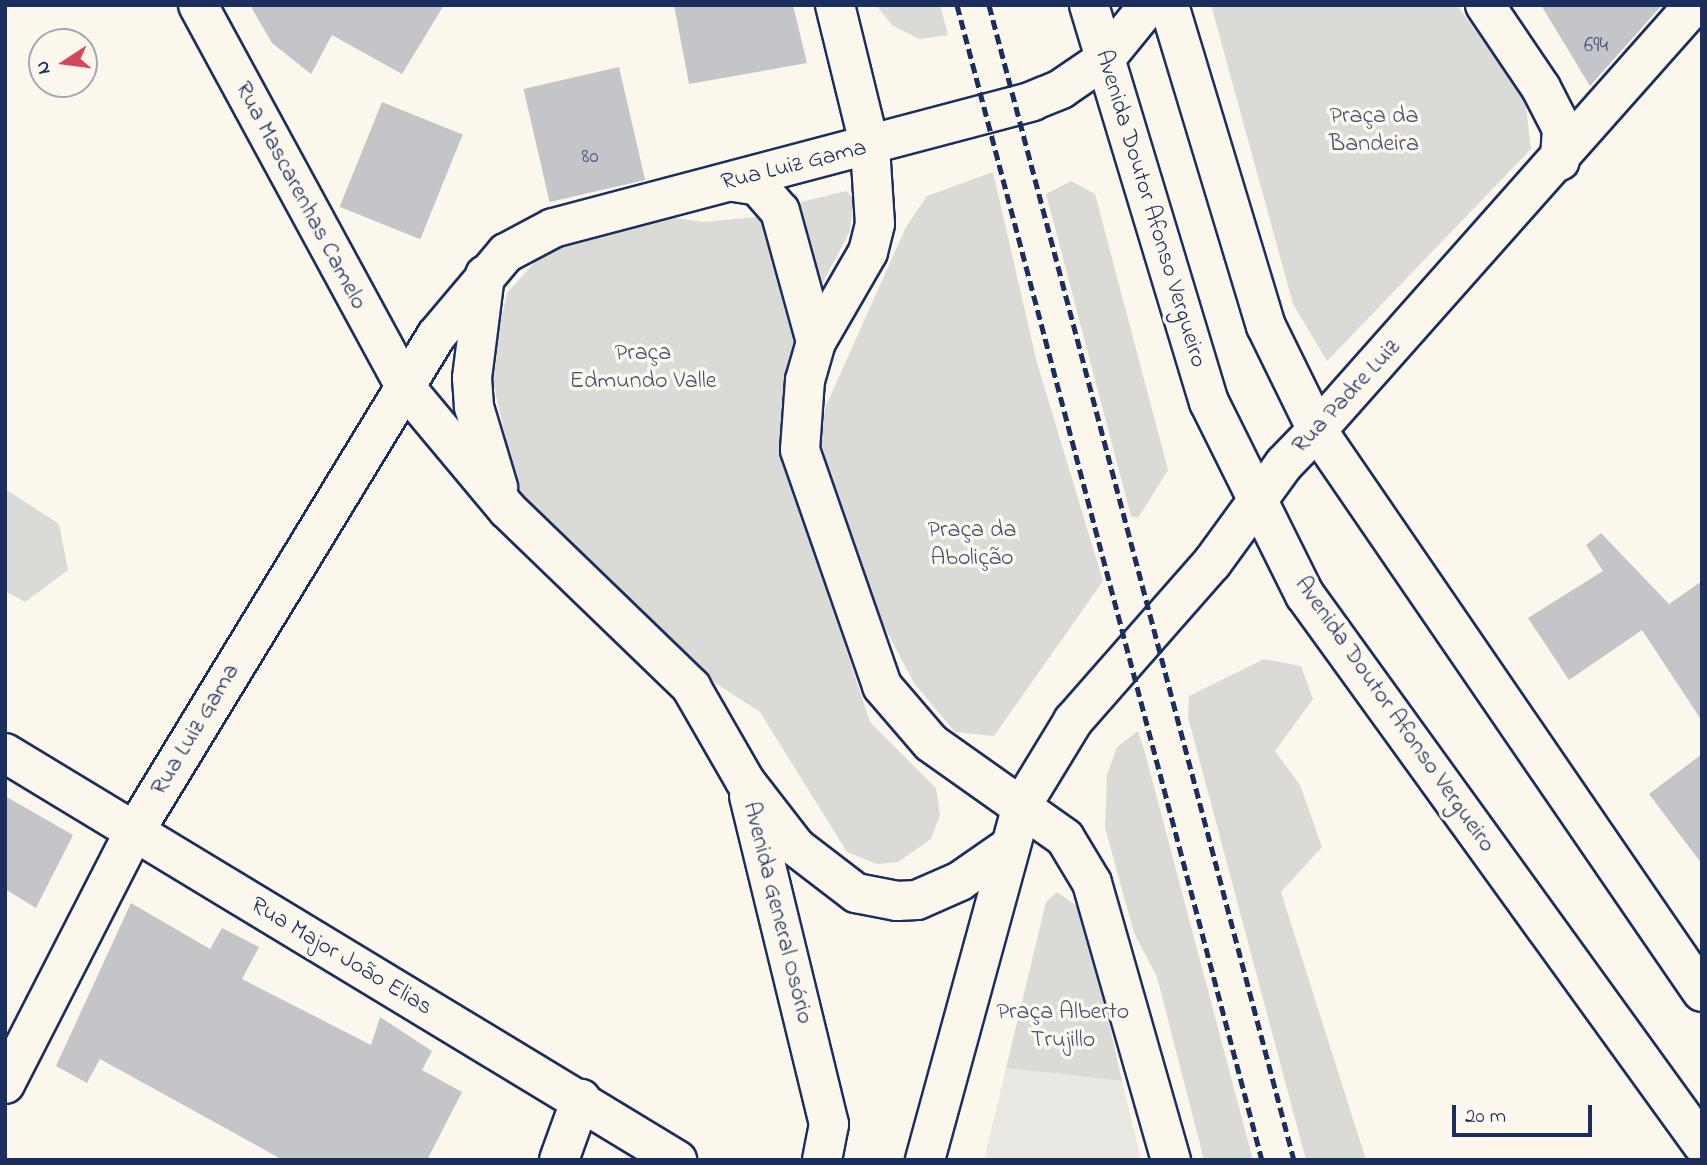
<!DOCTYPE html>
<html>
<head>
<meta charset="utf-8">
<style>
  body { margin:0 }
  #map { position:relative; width:1707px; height:1165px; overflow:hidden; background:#fbf7ec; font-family:"Indie Flower",sans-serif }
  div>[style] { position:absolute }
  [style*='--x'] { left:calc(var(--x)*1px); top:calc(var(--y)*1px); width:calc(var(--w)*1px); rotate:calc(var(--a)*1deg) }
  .built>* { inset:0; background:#eae8e2 }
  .green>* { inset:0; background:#dadad7 }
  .building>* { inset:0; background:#c3c5c9; transform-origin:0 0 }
  .roads { filter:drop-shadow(2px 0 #1b2f5e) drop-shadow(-2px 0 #1b2f5e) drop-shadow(0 2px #1b2f5e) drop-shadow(0 -2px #1b2f5e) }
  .street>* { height:38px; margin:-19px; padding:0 19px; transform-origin:19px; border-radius:19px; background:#fbf7ec }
  .secondary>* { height:38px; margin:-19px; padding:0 19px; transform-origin:19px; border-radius:19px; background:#fbf7ec }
  .primary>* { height:38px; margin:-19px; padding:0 19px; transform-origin:19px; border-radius:19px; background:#fbf7ec }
  .rail>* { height:5px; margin-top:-2.5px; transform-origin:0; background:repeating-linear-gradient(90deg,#1b2f5e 0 10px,transparent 0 15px) }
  span { translate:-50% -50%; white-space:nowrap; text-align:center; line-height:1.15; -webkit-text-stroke:7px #fbf7ec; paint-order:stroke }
  .number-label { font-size:21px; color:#455479 }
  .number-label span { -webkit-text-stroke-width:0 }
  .park-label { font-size:24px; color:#415176 }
  .street-label { font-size:24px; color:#1b2f5e }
  .frame { position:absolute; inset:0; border:7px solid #1b2f5e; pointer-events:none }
  .north { position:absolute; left:28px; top:28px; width:70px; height:70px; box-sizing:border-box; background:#fbf7ec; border:2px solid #a1a7b3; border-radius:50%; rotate:257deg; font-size:19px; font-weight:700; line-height:28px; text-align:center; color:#1b2f5e }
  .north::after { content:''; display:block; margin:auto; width:24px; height:32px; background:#d1495b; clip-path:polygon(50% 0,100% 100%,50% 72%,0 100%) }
  .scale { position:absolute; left:1452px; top:1105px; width:140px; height:32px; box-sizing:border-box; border:4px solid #1b2f5e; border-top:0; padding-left:9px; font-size:21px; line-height:24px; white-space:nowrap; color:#1b2f5e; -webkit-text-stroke:5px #fbf7ec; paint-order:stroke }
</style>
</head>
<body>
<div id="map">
  <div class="built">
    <div style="clip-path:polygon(1006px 1068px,1122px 1081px,1141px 1160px,984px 1160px)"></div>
  </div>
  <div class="green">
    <div style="clip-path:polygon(876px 5px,940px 5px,948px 35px,919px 39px,892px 25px)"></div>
    <div style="clip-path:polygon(1211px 5px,1457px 5px,1525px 99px,1531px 149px,1327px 361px,1293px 304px)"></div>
    <div style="clip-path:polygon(993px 172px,1037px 363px,1103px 581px,994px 736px,955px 732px,914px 683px,862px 584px,821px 443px,825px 408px,906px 227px,927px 196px)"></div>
    <div style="clip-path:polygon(1071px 181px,1095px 194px,1168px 470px,1138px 518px,1131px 516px,1046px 194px)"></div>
    <div style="clip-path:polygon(846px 191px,854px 199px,850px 231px,822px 284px,813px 281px,797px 208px,801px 202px)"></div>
    <div style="clip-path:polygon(650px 214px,703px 222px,767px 216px,799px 329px,781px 452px,870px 722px,936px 788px,940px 815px,931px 839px,898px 862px,877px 864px,847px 852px,760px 712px,706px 677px,518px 494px,490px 368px,507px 293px,561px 233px)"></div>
    <div style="clip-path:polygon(5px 489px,59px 524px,68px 570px,25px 602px,5px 591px)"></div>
    <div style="clip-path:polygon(1264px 659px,1301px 666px,1313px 699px,1275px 751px,1300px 785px,1322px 847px,1281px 892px,1366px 1160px,1306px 1160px,1188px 717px,1189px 696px)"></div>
    <div style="clip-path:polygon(1138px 731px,1145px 753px,1253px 1160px,1204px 1160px,1157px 977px,1134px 933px,1105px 828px,1107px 775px,1117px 747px)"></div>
    <div style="clip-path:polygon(1057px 892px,1084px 911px,1122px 1081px,1006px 1068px,1046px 902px)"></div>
  </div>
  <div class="building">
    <div style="clip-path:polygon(250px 5px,444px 5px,402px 74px,332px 35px,311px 74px,272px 43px)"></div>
    <div style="clip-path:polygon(674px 5px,793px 5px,807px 63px,689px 84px)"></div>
    <div style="clip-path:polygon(1541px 5px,1662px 5px,1590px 86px)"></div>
    <div style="left:619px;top:67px;width:116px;height:98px;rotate:77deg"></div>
    <div style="left:382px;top:102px;width:87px;height:113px;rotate:22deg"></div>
    <div style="clip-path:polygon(1601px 533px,1669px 604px,1702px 581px,1702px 721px,1642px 630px,1569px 680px,1528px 618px,1603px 571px,1586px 545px)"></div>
    <div style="clip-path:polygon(1702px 754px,1702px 864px,1649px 794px)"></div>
    <div style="clip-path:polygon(5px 796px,73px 835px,36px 908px,5px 889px)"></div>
    <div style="clip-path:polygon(131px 903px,210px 949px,222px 928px,259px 947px,242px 979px,371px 1045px,380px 1017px,432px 1051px,422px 1070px,462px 1092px,427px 1160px,283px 1160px,100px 1059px,87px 1083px,56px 1066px)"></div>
  </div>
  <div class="roads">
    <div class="street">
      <div style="--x:1485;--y:5;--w:100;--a:56"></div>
      <div style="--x:1541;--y:88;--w:46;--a:62.9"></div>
      <div style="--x:1562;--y:129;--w:32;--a:94"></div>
      <div style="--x:1317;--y:430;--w:568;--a:-48.43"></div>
      <div style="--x:5;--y:753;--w:786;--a:31.2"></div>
      <div style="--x:559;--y:1160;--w:65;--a:-70.2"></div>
    </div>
    <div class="secondary">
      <div style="--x:198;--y:5;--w:434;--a:61.5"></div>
      <div style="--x:405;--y:387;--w:160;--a:50.1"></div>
      <div style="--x:508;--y:510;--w:255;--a:44"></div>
      <div style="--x:691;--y:687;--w:108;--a:60.1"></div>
      <div style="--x:745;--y:781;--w:83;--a:52.3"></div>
      <div style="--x:796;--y:847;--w:76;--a:37.5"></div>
      <div style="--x:856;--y:893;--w:42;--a:11"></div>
      <div style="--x:897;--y:901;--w:20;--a:-3"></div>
      <div style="--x:917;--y:900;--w:47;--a:-23.8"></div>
      <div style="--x:960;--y:881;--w:60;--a:-34.8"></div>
      <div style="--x:835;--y:5;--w:146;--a:76.2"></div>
      <div style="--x:870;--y:147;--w:77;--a:86.3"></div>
      <div style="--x:875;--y:224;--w:29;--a:104"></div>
      <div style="--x:868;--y:252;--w:104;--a:120"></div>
      <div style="--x:816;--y:342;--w:40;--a:106"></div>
      <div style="--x:805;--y:380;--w:70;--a:94.1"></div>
      <div style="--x:800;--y:450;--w:250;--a:70.8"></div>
      <div style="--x:882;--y:686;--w:75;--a:49.3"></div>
      <div style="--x:931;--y:743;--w:164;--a:35.3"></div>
      <div style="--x:1065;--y:838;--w:52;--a:59"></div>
      <div style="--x:1092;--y:883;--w:288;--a:74.1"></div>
      <div style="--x:734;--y:182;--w:24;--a:9"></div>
      <div style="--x:758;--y:186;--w:33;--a:49"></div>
      <div style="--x:780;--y:211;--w:136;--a:74.6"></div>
      <div style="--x:485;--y:275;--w:104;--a:97.2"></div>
      <div style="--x:472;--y:378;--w:29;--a:86"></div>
      <div style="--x:474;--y:407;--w:84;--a:73.3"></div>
      <div style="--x:749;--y:796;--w:338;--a:76.3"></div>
      <div style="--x:829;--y:1124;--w:37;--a:101"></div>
      <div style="--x:5;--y:1084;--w:281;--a:-62.9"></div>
      <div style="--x:133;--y:834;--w:583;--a:-58.68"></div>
      <div style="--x:436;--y:336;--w:109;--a:-49.9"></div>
      <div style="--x:506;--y:253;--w:53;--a:-28"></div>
      <div style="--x:553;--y:228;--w:496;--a:-14.8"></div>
      <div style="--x:1032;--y:101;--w:31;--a:-22"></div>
      <div style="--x:1061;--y:89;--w:53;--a:-34.3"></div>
      <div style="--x:1105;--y:59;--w:70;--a:-50.8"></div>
      <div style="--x:925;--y:1160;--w:368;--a:-74.7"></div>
      <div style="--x:1022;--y:805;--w:98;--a:-58.7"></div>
      <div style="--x:1073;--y:721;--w:210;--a:-48.7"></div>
      <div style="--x:1212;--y:563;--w:122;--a:-54"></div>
      <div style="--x:1284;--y:464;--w:47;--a:-45.9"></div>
    </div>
    <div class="primary">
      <div style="--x:1089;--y:5;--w:415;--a:73.2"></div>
      <div style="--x:1209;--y:402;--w:216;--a:63.6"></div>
      <div style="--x:1305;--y:595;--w:678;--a:54.13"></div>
      <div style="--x:1169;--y:5;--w:335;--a:73.2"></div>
      <div style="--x:1266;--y:326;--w:116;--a:63.9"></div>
      <div style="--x:1317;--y:430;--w:681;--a:55.59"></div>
    </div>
  </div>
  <div class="rail">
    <div style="--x:957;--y:5;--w:1195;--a:75.21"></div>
    <div style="--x:989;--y:5;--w:1195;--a:75.21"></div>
  </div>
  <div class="number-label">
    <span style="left:1596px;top:46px">694</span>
    <span style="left:590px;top:157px">80</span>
  </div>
  <div class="park-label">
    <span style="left:1374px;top:131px">Praça da<br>Bandeira</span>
    <span style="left:643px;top:368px">Praça<br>Edmundo Valle</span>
    <span style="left:972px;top:545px">Praça da<br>Abolição</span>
    <span style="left:1063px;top:1027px">Praça Alberto<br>Trujillo</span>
  </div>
  <div class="street-label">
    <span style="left:794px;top:166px;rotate:-14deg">Rua Luiz Gama</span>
    <span style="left:300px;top:196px;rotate:62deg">Rua Mascarenhas Camelo</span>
    <span style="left:1150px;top:209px;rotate:73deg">Avenida Doutor Afonso Vergueiro</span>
    <span style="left:1347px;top:397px;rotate:-47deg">Rua Padre Luiz</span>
    <span style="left:1394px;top:715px;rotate:55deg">Avenida Doutor Afonso Vergueiro</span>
    <span style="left:196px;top:730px;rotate:-59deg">Rua Luiz Gama</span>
    <span style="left:777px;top:913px;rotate:76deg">Avenida General Osório</span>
    <span style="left:341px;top:957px;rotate:31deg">Rua Major João Elias</span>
  </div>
  <div class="frame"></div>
  <div class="north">N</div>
  <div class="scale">20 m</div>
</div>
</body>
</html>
